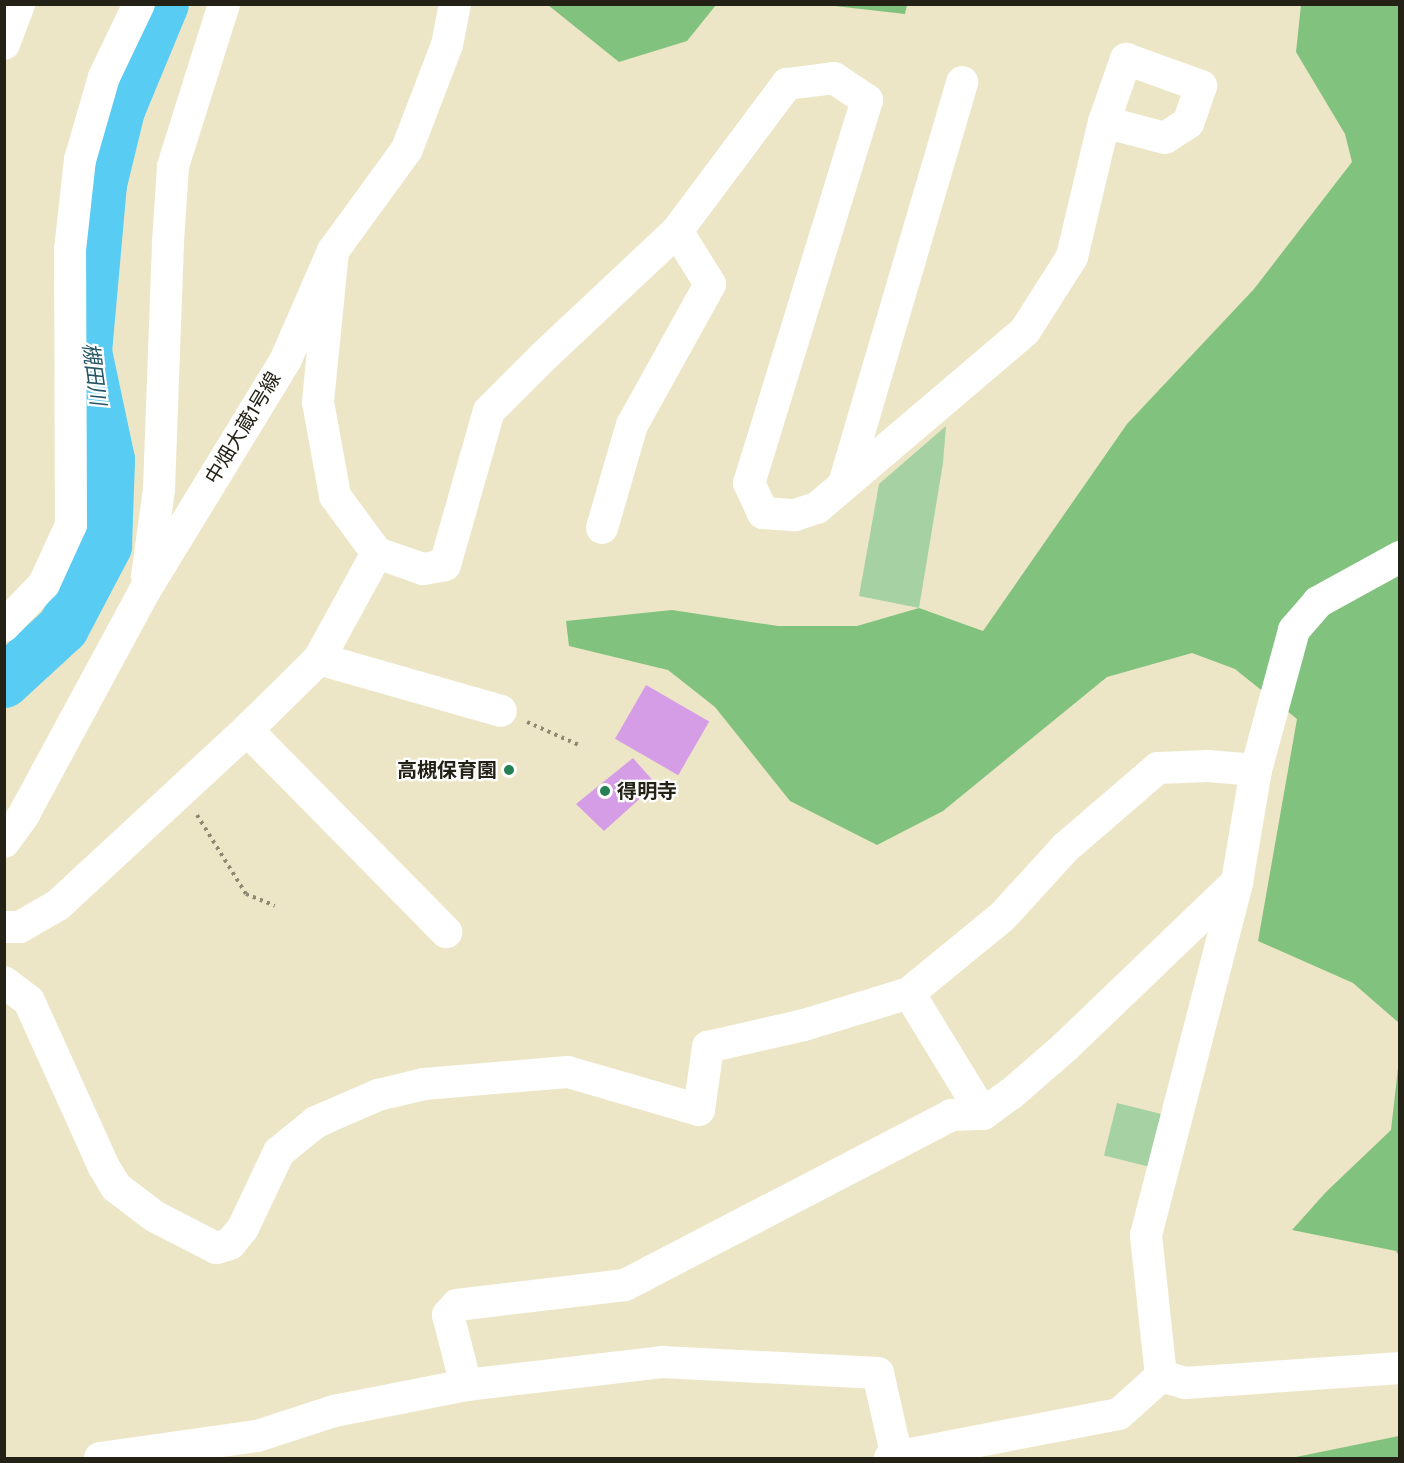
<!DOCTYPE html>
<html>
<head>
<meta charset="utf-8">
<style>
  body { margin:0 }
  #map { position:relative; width:1404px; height:1463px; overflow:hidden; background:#ede6c6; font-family:Cabin,"Noto Sans JP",sans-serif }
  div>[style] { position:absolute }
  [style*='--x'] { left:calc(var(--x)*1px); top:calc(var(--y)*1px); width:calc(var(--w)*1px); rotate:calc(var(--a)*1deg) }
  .green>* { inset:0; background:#a5d1a3; transform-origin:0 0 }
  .forest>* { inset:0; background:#80c27e }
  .river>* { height:52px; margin:-26px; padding:0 26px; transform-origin:26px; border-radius:26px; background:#58ccf3 }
  .building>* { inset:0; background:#d49de6; transform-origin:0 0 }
  .path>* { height:4px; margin-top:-2px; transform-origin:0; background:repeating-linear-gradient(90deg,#8e8973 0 3px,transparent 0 7.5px) }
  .minor>* { height:32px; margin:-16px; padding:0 16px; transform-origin:16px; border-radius:16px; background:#fff }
  .dots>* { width:16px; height:16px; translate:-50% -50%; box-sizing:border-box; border:3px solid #fff; border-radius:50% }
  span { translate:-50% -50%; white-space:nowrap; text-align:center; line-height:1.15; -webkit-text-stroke:4.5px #fff; paint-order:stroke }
  .street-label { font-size:20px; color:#242216 }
  .poi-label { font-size:20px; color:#242216; font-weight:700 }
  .right { translate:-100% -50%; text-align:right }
  .left { translate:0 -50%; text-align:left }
  .water-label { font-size:21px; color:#255666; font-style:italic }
  .frame { position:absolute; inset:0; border:6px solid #242216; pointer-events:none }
</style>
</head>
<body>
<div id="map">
  <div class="green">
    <div style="clip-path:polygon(946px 426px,943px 463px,919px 608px,859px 596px,879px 484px)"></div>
    <div style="left:1117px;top:1103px;width:53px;height:54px;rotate:14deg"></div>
  </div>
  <div class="forest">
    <div style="clip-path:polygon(548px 5px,547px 5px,716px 5px,687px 41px,619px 62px)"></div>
    <div style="clip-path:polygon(826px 5px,907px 5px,905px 14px)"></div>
    <div style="clip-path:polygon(1301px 5px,1399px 5px,1399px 1023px,1353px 983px,1258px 941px,1297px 719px,1235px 669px,1192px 653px,1107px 677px,943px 811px,877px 845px,790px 801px,715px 707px,668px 670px,569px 646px,566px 621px,672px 610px,778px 626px,857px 626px,919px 608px,983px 631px,1127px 424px,1254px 289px,1352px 162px,1345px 134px,1296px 52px)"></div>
    <div style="clip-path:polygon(1399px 1059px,1399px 1256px,1396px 1251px,1292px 1230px,1326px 1192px,1391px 1130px)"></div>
    <div style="clip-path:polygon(1399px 1436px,1399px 1458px,1291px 1458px)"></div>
  </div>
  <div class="river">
    <div style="--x:4;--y:682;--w:80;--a:-42.5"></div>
    <div style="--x:63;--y:628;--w:93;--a:-62.3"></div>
    <div style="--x:106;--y:546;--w:86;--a:-88"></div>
    <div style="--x:109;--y:460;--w:110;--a:-102"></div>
    <div style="--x:86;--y:352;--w:169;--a:-84.9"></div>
    <div style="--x:101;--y:184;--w:76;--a:-76.3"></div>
    <div style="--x:119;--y:110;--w:115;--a:-67.5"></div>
  </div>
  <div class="building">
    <div style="left:646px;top:685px;width:73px;height:62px;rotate:30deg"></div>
    <div style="clip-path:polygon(633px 758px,656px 784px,604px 831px,576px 804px)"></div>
  </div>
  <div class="path">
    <div style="--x:527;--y:722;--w:57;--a:23.9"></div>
    <div style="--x:197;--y:815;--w:93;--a:58.2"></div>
    <div style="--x:246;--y:894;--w:31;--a:22"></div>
  </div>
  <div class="minor">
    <div style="--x:4;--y:44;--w:43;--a:-69.4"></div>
    <div style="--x:333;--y:251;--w:152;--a:95.7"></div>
    <div style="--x:318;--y:402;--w:96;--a:79.7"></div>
    <div style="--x:335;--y:496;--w:71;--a:53.6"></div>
    <div style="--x:377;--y:553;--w:49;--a:19.2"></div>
    <div style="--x:423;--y:569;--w:22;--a:-10"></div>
    <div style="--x:445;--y:565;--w:160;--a:-74.1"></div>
    <div style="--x:489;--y:411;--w:78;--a:-45"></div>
    <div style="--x:544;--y:356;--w:183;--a:-43.2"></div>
    <div style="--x:677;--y:231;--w:184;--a:-53.2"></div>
    <div style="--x:787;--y:84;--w:47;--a:-7.3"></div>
    <div style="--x:834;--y:78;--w:40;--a:34"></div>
    <div style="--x:867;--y:100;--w:401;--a:107.1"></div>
    <div style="--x:749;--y:483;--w:33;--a:65"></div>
    <div style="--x:763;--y:513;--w:32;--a:4"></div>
    <div style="--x:795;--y:515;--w:23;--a:-18"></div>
    <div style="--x:817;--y:508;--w:273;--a:-40.4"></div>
    <div style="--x:1025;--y:331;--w:88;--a:-57.6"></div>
    <div style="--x:1072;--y:257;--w:139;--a:-76.7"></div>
    <div style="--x:1104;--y:122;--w:67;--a:-70.8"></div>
    <div style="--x:1126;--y:59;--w:80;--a:19.8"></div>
    <div style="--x:1201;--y:86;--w:39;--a:109"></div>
    <div style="--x:1188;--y:123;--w:27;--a:147"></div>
    <div style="--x:1165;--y:138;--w:63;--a:-165.3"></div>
    <div style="--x:844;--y:484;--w:419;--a:-73.6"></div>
    <div style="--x:602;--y:528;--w:107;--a:-73.8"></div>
    <div style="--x:632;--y:425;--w:161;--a:-61"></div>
    <div style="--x:710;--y:284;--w:62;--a:-121.9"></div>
    <div style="--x:147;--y:577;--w:89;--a:-82.2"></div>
    <div style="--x:159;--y:489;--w:247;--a:-87.9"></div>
    <div style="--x:168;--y:242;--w:76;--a:-86.2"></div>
    <div style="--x:173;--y:166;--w:170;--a:-72.5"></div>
    <div style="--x:4;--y:626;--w:58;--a:-46.4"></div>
    <div style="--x:44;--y:584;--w:65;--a:-65.4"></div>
    <div style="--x:71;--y:525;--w:275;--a:-90.2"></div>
    <div style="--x:70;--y:250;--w:91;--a:-83.7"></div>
    <div style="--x:80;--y:160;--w:86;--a:-73.9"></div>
    <div style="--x:104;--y:77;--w:81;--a:-64.4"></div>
    <div style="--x:319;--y:659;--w:189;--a:15.9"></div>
    <div style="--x:247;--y:730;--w:284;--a:45.4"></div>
    <div style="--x:4;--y:842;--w:34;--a:-54"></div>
    <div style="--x:24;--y:814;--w:252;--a:-61.6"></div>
    <div style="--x:144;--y:592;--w:273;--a:-58.6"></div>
    <div style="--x:286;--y:359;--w:118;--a:-66.5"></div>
    <div style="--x:333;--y:251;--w:126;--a:-54"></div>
    <div style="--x:407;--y:149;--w:111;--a:-69"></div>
    <div style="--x:447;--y:45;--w:42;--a:-79"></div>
    <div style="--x:4;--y:927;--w:16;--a:0"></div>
    <div style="--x:20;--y:927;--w:44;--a:-30.1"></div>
    <div style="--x:58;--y:905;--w:258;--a:-42.8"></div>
    <div style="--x:247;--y:730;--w:101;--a:-44.6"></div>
    <div style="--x:319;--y:659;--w:121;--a:-61.3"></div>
    <div style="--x:4;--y:982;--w:31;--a:37"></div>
    <div style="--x:29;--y:1001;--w:182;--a:65.7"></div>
    <div style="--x:104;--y:1167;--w:23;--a:59"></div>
    <div style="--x:116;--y:1187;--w:48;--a:37.3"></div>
    <div style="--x:154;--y:1216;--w:70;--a:27.3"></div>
    <div style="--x:216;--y:1248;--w:15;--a:-16"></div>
    <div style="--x:230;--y:1244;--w:21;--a:-51"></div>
    <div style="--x:243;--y:1228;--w:84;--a:-64.7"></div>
    <div style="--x:279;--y:1152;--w:48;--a:-39"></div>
    <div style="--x:316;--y:1122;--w:68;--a:-23.5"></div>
    <div style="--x:378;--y:1095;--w:47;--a:-13.4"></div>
    <div style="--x:424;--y:1084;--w:144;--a:-4.8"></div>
    <div style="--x:568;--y:1072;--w:136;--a:16.2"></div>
    <div style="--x:699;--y:1110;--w:64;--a:-81.9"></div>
    <div style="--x:708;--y:1047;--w:98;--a:-12.9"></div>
    <div style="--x:804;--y:1025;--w:110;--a:-16.9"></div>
    <div style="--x:909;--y:993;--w:120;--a:-39.3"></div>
    <div style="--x:1002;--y:917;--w:95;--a:-47.6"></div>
    <div style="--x:1066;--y:847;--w:121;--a:-40.7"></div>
    <div style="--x:1158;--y:768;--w:50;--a:-2.3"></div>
    <div style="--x:1208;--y:766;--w:48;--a:4.8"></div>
    <div style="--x:909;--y:993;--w:142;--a:58.6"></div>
    <div style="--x:1161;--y:1376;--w:142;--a:-96.1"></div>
    <div style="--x:1146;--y:1235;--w:365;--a:-75.5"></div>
    <div style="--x:1161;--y:1376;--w:25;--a:16"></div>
    <div style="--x:1185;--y:1383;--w:216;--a:-4"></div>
    <div style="--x:466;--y:1385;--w:197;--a:-6.7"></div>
    <div style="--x:662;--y:1362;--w:216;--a:2.9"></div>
    <div style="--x:878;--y:1373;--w:86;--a:77.3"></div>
    <div style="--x:100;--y:1458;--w:159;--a:-8"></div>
    <div style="--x:257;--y:1436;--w:81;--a:-18"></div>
    <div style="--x:334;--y:1411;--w:135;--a:-11.1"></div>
    <div style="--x:466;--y:1385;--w:72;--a:-104.4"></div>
    <div style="--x:448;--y:1315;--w:13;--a:-48"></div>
    <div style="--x:457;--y:1305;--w:169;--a:-6.8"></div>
    <div style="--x:625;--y:1285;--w:368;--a:-27.5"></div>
    <div style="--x:951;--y:1115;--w:32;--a:-2"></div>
    <div style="--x:983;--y:1114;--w:34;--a:-36"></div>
    <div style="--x:1011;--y:1094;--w:72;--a:-41"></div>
    <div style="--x:1065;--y:1047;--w:238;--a:-43.8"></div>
    <div style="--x:1237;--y:882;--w:114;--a:-80.4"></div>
    <div style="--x:1256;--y:770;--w:145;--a:-74.8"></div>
    <div style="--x:1294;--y:630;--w:37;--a:-49"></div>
    <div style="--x:1318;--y:602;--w:94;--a:-28.8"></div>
    <div style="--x:890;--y:1458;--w:233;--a:-10.9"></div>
    <div style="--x:1119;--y:1414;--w:57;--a:-42.1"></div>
  </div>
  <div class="dots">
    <div style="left:509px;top:770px;background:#258055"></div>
    <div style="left:605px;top:791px;background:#258055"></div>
  </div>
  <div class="street-label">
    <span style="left:243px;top:428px;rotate:-59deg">中畑大蔵1号線</span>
  </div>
  <div class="poi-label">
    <span class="right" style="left:497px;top:770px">高槻保育園</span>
    <span class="left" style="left:617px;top:791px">得明寺</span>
  </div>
  <div class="water-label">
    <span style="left:94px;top:374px;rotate:82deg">槻田川</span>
  </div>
  <div class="frame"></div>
</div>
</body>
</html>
